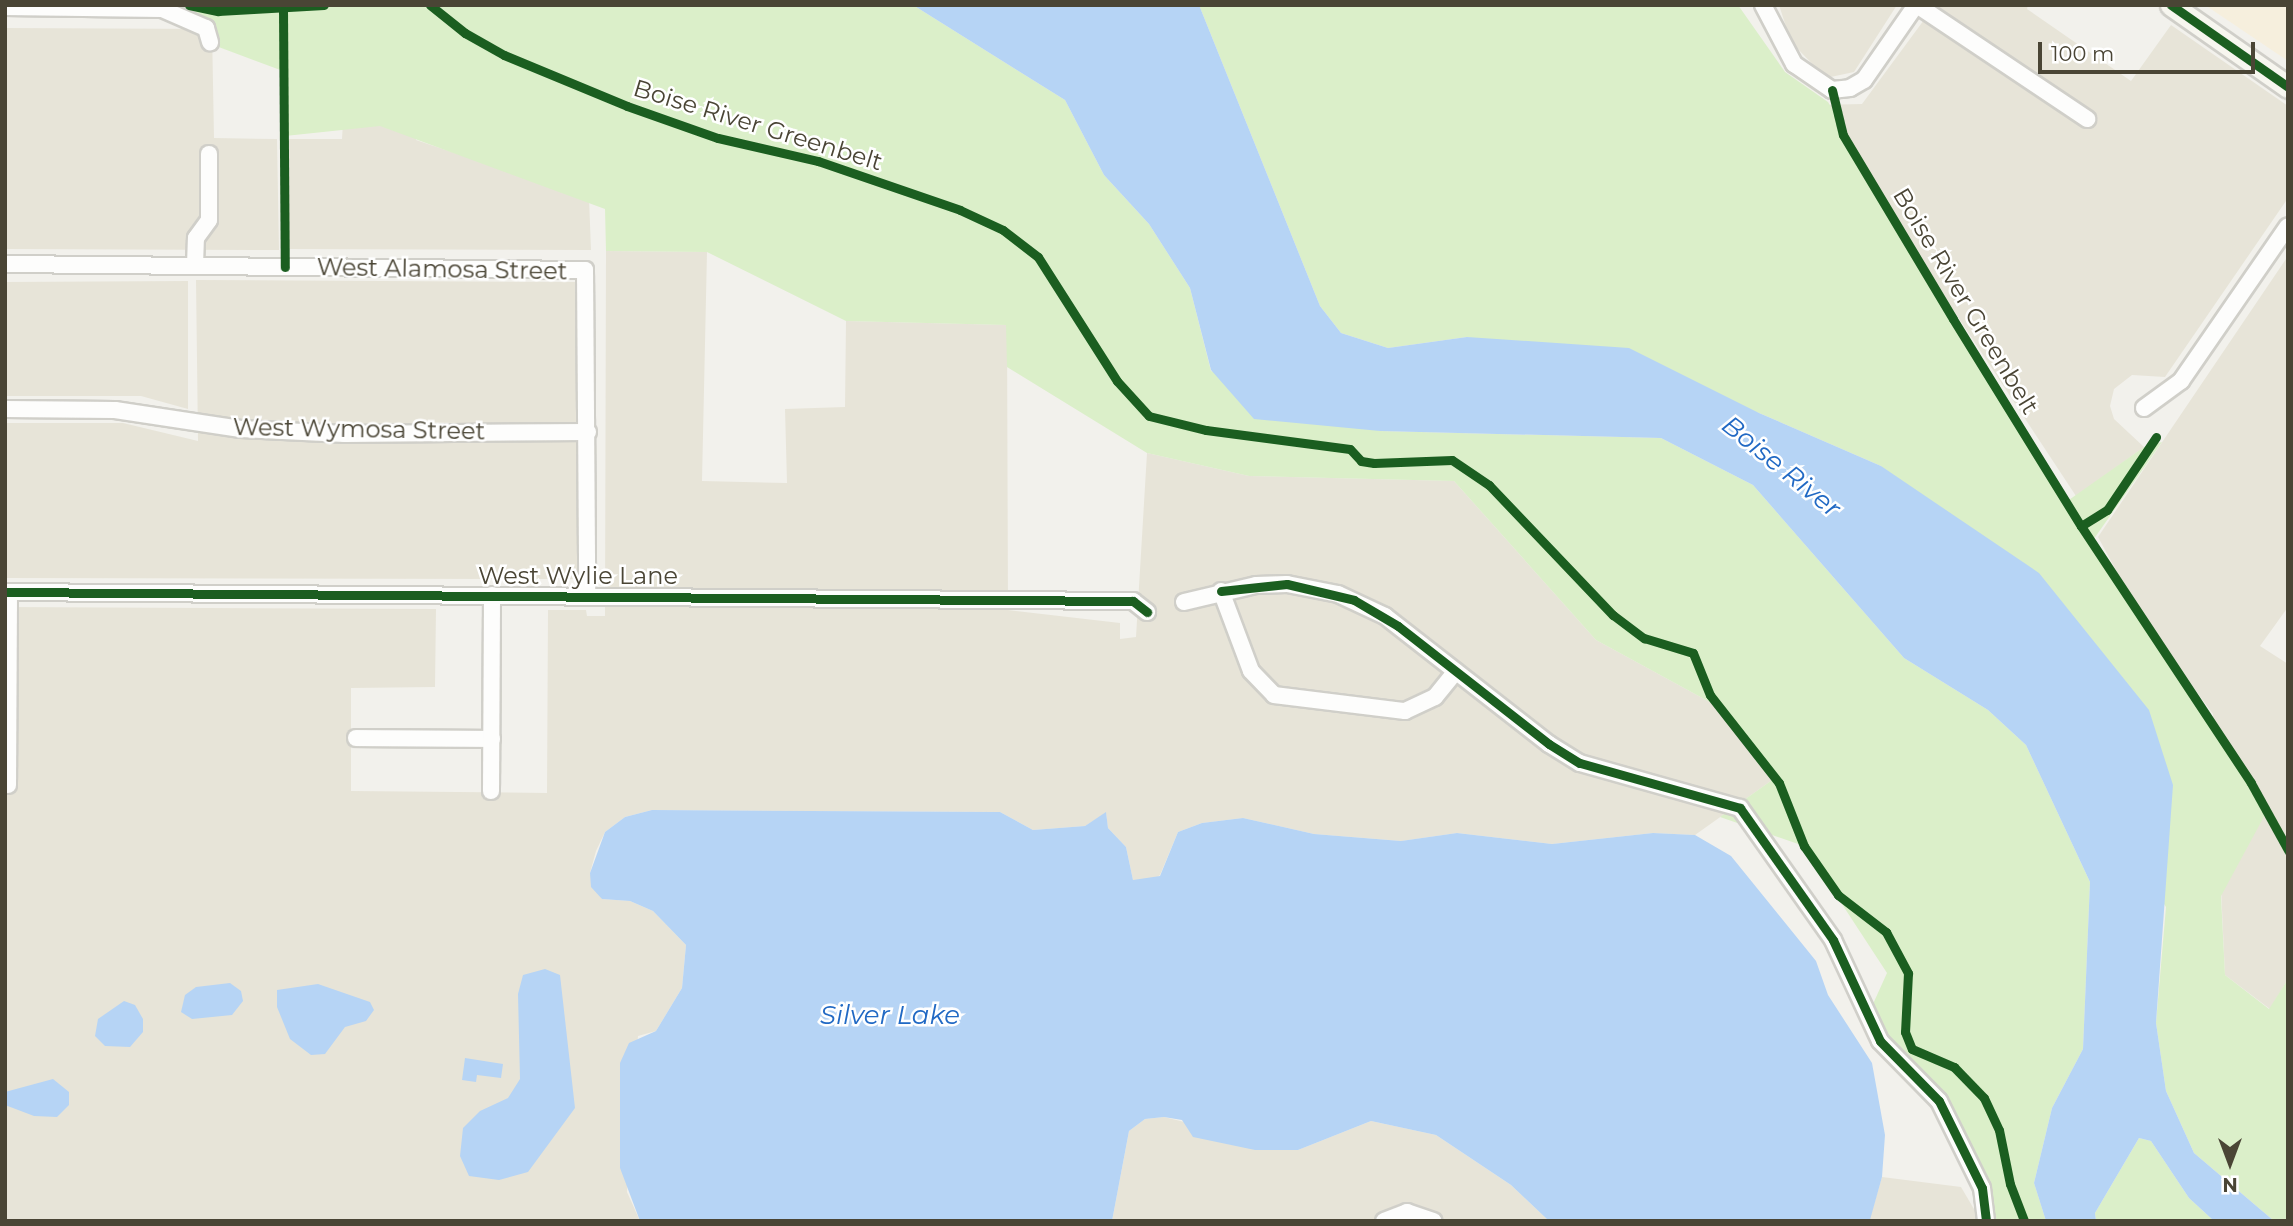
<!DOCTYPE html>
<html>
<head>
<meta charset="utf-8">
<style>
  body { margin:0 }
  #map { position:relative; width:2293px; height:1226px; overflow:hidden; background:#f2f1ec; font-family:Montserrat,sans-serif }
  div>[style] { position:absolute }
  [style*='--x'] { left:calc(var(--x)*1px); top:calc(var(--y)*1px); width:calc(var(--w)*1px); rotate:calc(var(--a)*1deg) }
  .residential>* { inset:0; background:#e7e4d8 }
  .commercial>* { inset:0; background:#f6efdd }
  .green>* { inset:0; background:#dbefc9 }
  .water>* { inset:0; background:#b6d4f5 }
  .roads { filter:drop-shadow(2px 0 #d0cfc9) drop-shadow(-2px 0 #d0cfc9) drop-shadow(0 2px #d0cfc9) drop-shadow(0 -2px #d0cfc9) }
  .street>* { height:16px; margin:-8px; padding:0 8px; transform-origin:8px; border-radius:8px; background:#fdfdfc }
  .secondary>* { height:21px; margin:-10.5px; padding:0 10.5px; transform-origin:10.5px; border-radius:10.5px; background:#f7f6ef }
  .cycleway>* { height:9px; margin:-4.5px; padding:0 4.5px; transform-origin:4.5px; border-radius:4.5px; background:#1b5e20 }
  span { translate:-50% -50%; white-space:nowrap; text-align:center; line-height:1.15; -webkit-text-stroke:5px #fff; paint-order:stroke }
  .street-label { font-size:24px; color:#4a4535 }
  .water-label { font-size:26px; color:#2169c4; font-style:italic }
  .frame { position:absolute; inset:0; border:7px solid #4a4535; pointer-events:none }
  .north { position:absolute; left:2195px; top:1128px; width:70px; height:70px; -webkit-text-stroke:5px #fff; paint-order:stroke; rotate:180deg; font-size:19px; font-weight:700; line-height:28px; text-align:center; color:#4a4535 }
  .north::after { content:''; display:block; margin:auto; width:24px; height:32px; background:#4a4535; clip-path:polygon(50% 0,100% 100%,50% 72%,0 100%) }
  .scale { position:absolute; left:2038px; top:42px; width:217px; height:32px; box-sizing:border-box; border:4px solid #4a4535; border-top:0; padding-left:9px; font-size:21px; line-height:24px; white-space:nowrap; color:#4a4535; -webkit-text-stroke:5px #fff; paint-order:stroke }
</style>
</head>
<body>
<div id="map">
  <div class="residential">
    <div style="clip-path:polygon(1779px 5px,1897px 5px,1854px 72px,1826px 78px,1791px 42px)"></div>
    <div style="clip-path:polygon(1935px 5px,2028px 5px,2027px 9px,2131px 81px,2171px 25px,2288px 106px,2288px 198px,2165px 377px,2132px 375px,2114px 389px,2110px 406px,2114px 419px,2144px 447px,2076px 496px,1818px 105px,1862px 104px)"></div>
    <div style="clip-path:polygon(5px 28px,212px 29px,214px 138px,277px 139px,279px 250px,5px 249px)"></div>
    <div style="clip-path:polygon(343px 122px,416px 123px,416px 140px,589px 198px,591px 250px,288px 249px,287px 139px,342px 139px)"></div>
    <div style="clip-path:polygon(606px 251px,707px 252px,702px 481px,787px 483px,785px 409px,845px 407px,846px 321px,1007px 325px,1008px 610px,1120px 623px,1120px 639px,1136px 637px,1147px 453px,1249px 476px,1454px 481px,1596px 640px,1728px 712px,1775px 778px,1695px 835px,1653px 833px,1552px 844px,1457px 833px,1401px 841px,1314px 834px,1243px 818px,1202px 823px,1178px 832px,1160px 875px,1154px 880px,1133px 880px,1126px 847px,1108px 828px,1106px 813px,1085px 826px,1033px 830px,1000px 812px,652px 810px,625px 817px,605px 832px,596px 851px,590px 873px,602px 899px,630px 901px,653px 911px,686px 945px,682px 988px,656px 1031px,638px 1036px,627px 1192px,640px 1221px,5px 1221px,5px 607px,436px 609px,435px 687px,351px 688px,351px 791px,547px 793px,548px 610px,586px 610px,587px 616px,605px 616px)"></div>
    <div style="clip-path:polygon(2288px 256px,2288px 607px,2260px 646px,2288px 664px,2288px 979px,2270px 1009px,2225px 975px,2213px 714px,2142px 618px,2098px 537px)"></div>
    <div style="clip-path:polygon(196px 280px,576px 282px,578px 579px,5px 578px,5px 423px,123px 423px,198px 441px)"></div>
    <div style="clip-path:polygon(188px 281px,188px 409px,141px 396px,5px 396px,5px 282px)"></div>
    <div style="clip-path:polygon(1164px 1117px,1298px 1150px,1371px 1121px,1436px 1135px,1511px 1185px,1549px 1221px,1112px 1221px,1129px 1131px,1145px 1119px)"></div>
    <div style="clip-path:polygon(1882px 1177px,1961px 1187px,1981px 1221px,1869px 1221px)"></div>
  </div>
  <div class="commercial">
    <div style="clip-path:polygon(2205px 5px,2288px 5px,2288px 61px)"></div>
  </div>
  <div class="green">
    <div style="clip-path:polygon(168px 5px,913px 5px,1065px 100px,1104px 175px,1149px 224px,1190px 288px,1211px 371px,1380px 431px,1661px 438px,1753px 485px,1904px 658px,1988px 710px,2026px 745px,2090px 882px,2083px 1049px,2052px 1108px,2034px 1183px,2046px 1221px,1985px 1221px,1982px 1188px,1939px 1101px,1868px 1015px,1887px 973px,1804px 846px,1720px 817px,1775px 778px,1728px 712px,1596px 640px,1454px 481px,1249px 476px,1147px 453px,1007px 367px,1006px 325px,846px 321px,707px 252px,606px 251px,605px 209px,380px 126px,285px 136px,283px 71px,216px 46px)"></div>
    <div style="clip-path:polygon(1199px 5px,1738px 5px,1785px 72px,1828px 102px,2066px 502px,2144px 447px,2162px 442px,2091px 543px,2267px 811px,2221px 896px,2225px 975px,2269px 1009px,2288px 979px,2288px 1221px,2274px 1221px,2194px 1153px,2166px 1091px,2156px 1023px,2166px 907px,1881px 466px,1759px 413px,1467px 337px,1388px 348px,1341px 333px,1320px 306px)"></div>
    <div style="clip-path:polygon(2139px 1138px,2151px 1141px,2189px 1198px,2214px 1221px,2096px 1221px,2095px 1213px)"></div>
  </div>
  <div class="water">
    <div style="clip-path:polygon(913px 5px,1199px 5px,1320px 306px,1341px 333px,1388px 348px,1467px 337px,1629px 348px,1759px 413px,1881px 466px,2039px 573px,2149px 710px,2173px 785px,2156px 1023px,2166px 1091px,2194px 1153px,2274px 1221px,2214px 1221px,2189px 1198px,2151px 1141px,2139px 1138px,2095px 1213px,2096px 1221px,2046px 1221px,2034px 1183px,2052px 1108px,2083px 1049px,2090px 882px,2026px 745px,1988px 710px,1904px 658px,1753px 485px,1661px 438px,1380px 431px,1254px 419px,1211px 370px,1190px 288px,1149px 224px,1104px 175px,1065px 100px)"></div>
    <div style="clip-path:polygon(652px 810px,1000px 812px,1033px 830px,1085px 826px,1106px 812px,1108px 828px,1126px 847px,1133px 880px,1160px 876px,1178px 832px,1202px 823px,1243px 818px,1314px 834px,1401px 841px,1457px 833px,1552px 844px,1653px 833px,1695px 835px,1731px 856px,1816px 961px,1828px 995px,1872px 1063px,1885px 1135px,1882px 1177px,1870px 1220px,1549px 1221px,1511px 1185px,1436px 1135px,1371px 1121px,1298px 1150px,1255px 1150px,1193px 1137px,1182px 1120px,1164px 1117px,1145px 1119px,1129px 1131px,1112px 1221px,640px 1221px,620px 1168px,620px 1063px,629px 1043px,656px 1031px,682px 988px,686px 945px,653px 911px,630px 901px,602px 899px,591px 887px,590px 873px,605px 832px,625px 817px)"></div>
    <div style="clip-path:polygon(545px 969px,560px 975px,575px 1108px,528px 1172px,499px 1180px,469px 1176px,460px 1156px,463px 1128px,480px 1111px,508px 1098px,520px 1079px,518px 994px,523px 975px)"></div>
    <div style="clip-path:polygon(230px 983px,241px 991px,243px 1001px,232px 1015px,192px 1019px,181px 1012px,185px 995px,196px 987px)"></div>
    <div style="clip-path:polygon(318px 984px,370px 1002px,374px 1010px,366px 1021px,345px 1027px,325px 1054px,311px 1055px,290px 1039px,277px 1007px,277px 990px)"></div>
    <div style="clip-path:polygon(124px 1001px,135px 1005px,143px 1019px,143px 1032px,130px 1047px,105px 1046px,95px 1036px,98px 1019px)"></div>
    <div style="clip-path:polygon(465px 1058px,503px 1064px,501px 1078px,477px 1075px,476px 1082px,462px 1080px)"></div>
    <div style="clip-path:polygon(53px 1079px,69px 1092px,69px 1105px,57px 1117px,34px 1116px,5px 1105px,5px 1092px)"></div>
  </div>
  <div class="roads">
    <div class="street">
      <div style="--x:1763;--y:5;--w:67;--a:62.3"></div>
      <div style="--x:1794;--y:64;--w:46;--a:34.4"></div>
      <div style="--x:1832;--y:90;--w:18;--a:-6"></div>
      <div style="--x:1850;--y:88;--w:16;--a:-30"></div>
      <div style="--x:1864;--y:80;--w:91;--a:-55.3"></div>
      <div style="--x:1917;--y:5;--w:205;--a:33.8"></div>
      <div style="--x:5;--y:7;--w:157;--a:0.7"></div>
      <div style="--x:162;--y:9;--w:48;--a:23.4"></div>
      <div style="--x:206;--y:28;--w:15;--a:74"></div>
      <div style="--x:5;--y:264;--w:580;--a:0.59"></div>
      <div style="--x:585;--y:270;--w:325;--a:89.6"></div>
      <div style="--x:195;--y:265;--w:27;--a:-88"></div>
      <div style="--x:196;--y:238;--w:22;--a:-54"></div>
      <div style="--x:209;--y:220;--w:66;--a:-90"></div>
      <div style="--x:2144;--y:408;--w:46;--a:-36.1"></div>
      <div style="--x:2181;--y:381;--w:188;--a:-55.4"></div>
      <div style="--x:5;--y:409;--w:110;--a:0.5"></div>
      <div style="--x:115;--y:410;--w:127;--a:8.6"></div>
      <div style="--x:241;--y:429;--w:104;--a:2.8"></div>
      <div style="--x:345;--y:434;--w:243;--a:-0.5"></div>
      <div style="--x:1221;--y:591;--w:85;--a:69.4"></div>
      <div style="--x:1251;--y:671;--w:33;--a:46"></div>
      <div style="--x:1274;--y:695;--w:132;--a:7"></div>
      <div style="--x:1405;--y:711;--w:33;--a:-25"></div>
      <div style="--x:1435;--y:697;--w:33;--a:-51"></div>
      <div style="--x:5;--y:592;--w:1128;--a:0.46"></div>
      <div style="--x:1133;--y:601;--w:18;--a:38"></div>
      <div style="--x:1184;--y:602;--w:74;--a:-13.3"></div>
      <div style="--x:1256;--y:585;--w:31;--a:-2"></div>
      <div style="--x:1287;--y:584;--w:52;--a:11.1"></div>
      <div style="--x:1338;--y:594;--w:52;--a:25.1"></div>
      <div style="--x:1385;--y:616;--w:208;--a:38"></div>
      <div style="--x:1549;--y:744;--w:36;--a:32"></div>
      <div style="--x:1580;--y:763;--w:166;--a:15.7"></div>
      <div style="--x:1740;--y:808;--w:161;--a:54.8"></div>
      <div style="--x:1833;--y:940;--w:111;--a:65"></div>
      <div style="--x:1880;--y:1041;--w:84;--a:45.5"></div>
      <div style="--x:1939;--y:1101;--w:97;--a:63.7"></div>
      <div style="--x:1982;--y:1188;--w:33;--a:83"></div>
      <div style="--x:356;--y:738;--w:136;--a:0.4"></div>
      <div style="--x:8;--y:785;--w:193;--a:-89.7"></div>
      <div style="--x:491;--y:791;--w:196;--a:-89.7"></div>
      <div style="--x:1384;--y:1221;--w:25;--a:-21"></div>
      <div style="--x:1407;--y:1212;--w:28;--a:19"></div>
    </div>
    <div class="secondary">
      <div style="--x:2171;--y:5;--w:143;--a:35"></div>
    </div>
  </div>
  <div class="cycleway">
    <div style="--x:189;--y:5;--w:30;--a:12"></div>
    <div style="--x:218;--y:11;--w:106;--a:-3.2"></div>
    <div style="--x:430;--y:5;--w:45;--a:38.7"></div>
    <div style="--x:465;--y:33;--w:45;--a:29.4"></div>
    <div style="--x:504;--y:55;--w:133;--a:22.5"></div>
    <div style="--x:627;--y:106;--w:96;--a:19.4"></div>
    <div style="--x:718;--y:138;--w:103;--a:13"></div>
    <div style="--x:818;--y:161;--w:150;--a:19"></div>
    <div style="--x:960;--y:210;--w:47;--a:24.9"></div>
    <div style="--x:1003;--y:230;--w:44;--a:37.6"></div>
    <div style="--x:1038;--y:257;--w:147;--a:57.5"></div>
    <div style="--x:1117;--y:381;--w:47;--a:47.6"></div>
    <div style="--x:1149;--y:416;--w:59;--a:13.8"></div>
    <div style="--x:1206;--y:430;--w:145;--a:7.5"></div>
    <div style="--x:1350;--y:449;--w:16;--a:47"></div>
    <div style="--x:1361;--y:461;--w:13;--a:9"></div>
    <div style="--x:1374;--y:463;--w:78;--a:-2.2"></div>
    <div style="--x:1452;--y:460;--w:45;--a:34"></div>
    <div style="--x:1489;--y:485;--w:180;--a:46.4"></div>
    <div style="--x:1613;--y:615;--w:39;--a:37"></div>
    <div style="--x:1644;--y:638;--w:51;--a:17"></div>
    <div style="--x:1693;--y:653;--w:45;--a:68"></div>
    <div style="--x:1710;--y:695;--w:112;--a:51.9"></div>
    <div style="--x:1779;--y:783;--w:68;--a:68.4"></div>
    <div style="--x:1804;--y:846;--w:60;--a:55.2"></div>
    <div style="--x:1838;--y:895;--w:61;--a:37.6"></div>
    <div style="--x:1886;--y:932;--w:47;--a:61.8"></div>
    <div style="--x:1908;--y:973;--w:59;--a:92.9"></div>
    <div style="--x:1905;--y:1032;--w:18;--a:68"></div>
    <div style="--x:1912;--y:1049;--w:46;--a:23.2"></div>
    <div style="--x:1954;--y:1067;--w:43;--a:45.9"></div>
    <div style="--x:1984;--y:1098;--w:35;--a:65"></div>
    <div style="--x:1999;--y:1130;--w:55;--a:78.5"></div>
    <div style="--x:2010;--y:1184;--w:40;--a:69"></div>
    <div style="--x:2171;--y:5;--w:143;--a:35"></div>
    <div style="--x:283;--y:9;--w:258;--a:89.6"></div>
    <div style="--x:1832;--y:90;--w:46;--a:76.3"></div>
    <div style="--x:1843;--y:135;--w:214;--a:59.1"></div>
    <div style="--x:1953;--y:319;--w:243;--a:58.3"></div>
    <div style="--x:2081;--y:526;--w:308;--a:56.5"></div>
    <div style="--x:2251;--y:783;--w:77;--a:61.1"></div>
    <div style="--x:2081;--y:526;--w:31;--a:-32"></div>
    <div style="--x:2107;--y:510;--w:88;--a:-56.1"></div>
    <div style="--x:1221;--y:591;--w:66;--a:-6.1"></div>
    <div style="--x:1287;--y:584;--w:69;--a:13.4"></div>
    <div style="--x:1354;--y:600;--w:51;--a:30.6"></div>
    <div style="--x:1398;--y:626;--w:192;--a:38"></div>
    <div style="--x:1549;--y:744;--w:36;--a:32"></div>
    <div style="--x:1580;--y:763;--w:166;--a:15.7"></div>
    <div style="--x:1740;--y:808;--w:161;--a:54.8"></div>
    <div style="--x:1833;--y:940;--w:111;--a:65"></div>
    <div style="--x:1880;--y:1041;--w:84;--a:45.5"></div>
    <div style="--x:1939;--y:1101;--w:97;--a:63.7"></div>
    <div style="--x:1982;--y:1188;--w:33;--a:83"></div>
    <div style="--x:5;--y:592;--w:1128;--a:0.46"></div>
    <div style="--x:1133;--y:601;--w:18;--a:38"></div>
  </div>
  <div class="street-label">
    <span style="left:758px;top:125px;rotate:17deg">Boise River Greenbelt</span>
    <span style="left:442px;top:269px;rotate:1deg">West Alamosa Street</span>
    <span style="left:1966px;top:301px;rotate:59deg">Boise River Greenbelt</span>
    <span style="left:359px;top:429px;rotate:1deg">West Wymosa Street</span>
    <span style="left:578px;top:576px">West Wylie Lane</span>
  </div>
  <div class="water-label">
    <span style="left:1781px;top:467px;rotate:39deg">Boise River</span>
    <span style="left:890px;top:1016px">Silver Lake</span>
  </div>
  <div class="frame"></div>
  <div class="north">N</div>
  <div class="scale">100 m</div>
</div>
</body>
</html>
